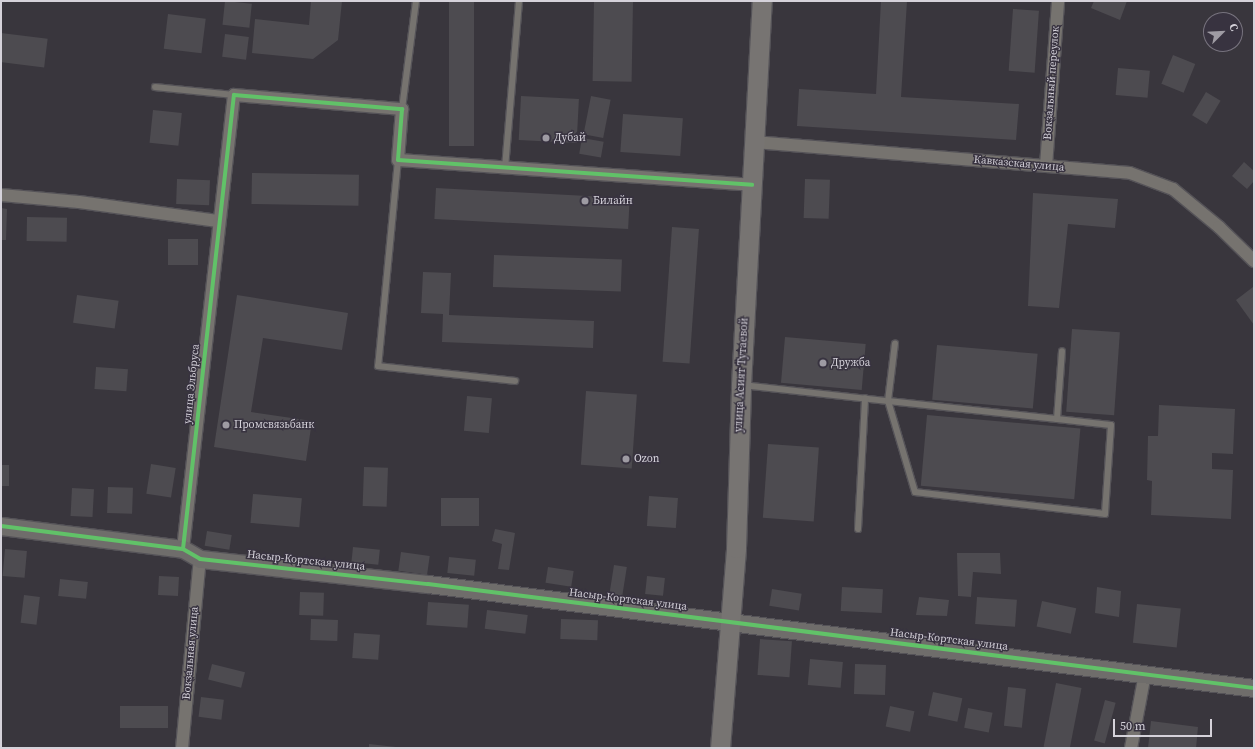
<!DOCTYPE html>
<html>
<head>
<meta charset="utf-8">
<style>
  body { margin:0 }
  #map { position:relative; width:1255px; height:749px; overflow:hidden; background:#39363d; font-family:"Source Serif 4",serif }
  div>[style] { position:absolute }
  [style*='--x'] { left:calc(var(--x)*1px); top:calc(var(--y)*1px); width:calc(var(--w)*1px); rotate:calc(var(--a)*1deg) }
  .building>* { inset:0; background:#4d4b50; transform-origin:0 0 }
  .roads { filter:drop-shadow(1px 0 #555358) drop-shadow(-1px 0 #555358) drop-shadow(0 1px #555358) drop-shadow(0 -1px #555358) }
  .lane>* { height:6px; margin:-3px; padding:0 3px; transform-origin:3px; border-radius:3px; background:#76736f }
  .street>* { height:12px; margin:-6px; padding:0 6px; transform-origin:6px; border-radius:6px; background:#76736f }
  .secondary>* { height:17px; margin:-8.5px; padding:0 8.5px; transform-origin:8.5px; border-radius:8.5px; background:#6f6d6b }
  .primary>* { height:19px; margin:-9.5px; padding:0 9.5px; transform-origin:9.5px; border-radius:9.5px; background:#777472 }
  .cycleway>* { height:4px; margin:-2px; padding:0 2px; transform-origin:2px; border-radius:2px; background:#61c268 }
  .dots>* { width:11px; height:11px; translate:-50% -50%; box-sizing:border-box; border:2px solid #383340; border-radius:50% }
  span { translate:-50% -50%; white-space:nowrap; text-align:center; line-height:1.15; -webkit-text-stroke:3px #383340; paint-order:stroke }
  .street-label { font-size:11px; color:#d5d2da }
  .poi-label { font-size:11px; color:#d5d2da }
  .left { translate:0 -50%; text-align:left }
  .frame { position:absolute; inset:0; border:2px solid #d5d2da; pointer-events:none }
  .north { position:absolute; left:1203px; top:12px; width:40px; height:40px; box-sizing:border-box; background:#383340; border:1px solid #77737e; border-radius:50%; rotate:66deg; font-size:11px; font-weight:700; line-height:16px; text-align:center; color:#d5d2da }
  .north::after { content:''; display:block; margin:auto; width:14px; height:18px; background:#9e9ba3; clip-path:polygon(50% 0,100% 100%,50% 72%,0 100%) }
  .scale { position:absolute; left:1113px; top:719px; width:99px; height:18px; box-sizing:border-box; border:2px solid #d5d2da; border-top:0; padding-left:5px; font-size:12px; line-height:14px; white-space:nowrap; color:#d5d2da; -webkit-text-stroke:3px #383340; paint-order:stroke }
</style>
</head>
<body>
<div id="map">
  <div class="building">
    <div style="left:225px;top:1px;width:27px;height:24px;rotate:6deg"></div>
    <div style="clip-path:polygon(311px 1px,342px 1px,338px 40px,313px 59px,252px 53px,255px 19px,309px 25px)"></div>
    <div style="left:449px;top:1px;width:25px;height:145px"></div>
    <div style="left:594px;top:1px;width:39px;height:80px;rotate:1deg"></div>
    <div style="clip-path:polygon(881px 1px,907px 1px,901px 97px,1019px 104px,1016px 140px,797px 126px,799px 89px,876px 94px)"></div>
    <div style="clip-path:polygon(1094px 1px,1127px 1px,1120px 20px,1091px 8px)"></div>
    <div style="left:1013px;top:9px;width:26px;height:62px;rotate:4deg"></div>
    <div style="left:168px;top:14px;width:38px;height:35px;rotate:7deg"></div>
    <div style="left:1px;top:33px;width:47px;height:29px;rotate:7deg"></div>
    <div style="left:225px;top:34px;width:24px;height:23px;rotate:7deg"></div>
    <div style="left:1173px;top:55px;width:24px;height:31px;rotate:22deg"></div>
    <div style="left:1118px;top:68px;width:32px;height:27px;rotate:5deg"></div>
    <div style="left:1206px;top:92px;width:17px;height:27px;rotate:31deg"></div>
    <div style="left:521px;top:96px;width:58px;height:44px;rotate:3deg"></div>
    <div style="left:591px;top:96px;width:20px;height:39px;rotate:11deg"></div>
    <div style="left:153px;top:110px;width:29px;height:33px;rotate:6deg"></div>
    <div style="left:623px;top:114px;width:60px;height:38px;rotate:4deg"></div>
    <div style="left:582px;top:138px;width:22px;height:16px;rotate:10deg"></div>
    <div style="clip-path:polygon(1244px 162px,1254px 171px,1254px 181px,1247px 189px,1232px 176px)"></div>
    <div style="left:252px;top:173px;width:107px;height:31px;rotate:1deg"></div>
    <div style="left:177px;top:179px;width:33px;height:25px;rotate:2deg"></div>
    <div style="left:805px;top:179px;width:25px;height:39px;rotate:2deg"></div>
    <div style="left:436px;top:188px;width:194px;height:31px;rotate:3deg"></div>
    <div style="clip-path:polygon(1033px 193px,1118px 199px,1115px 228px,1068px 224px,1059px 308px,1028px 306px)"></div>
    <div style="clip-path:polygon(1px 208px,7px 209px,6px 240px,1px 240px)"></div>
    <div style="left:27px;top:217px;width:40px;height:24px;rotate:1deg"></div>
    <div style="left:672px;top:227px;width:27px;height:135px;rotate:4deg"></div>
    <div style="left:168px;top:239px;width:30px;height:26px"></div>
    <div style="left:494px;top:255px;width:128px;height:32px;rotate:2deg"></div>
    <div style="clip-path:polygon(423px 272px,451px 273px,449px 315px,594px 321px,593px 348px,442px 342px,443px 314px,421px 313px)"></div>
    <div style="clip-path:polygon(1253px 287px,1254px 288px,1254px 325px,1236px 300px)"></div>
    <div style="left:77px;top:295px;width:42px;height:28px;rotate:8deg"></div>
    <div style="clip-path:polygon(237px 295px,348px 313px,342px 350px,263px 338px,251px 412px,312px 421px,306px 461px,214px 447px)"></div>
    <div style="left:1072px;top:329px;width:48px;height:83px;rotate:4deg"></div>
    <div style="left:785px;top:337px;width:81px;height:46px;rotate:5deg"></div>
    <div style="left:937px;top:345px;width:101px;height:55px;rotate:5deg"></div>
    <div style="left:96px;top:367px;width:32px;height:22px;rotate:4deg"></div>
    <div style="left:586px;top:391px;width:51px;height:74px;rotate:4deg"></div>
    <div style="left:467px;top:396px;width:25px;height:35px;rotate:5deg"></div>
    <div style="clip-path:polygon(1159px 405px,1235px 409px,1233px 454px,1212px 453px,1212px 469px,1233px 470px,1231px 519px,1151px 515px,1152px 481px,1147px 480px,1148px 436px,1158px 436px)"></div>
    <div style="left:927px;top:415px;width:154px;height:71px;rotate:5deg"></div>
    <div style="left:768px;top:444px;width:51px;height:74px;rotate:4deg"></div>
    <div style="left:151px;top:464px;width:25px;height:30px;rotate:9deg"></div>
    <div style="left:1px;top:465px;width:8px;height:21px"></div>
    <div style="left:364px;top:467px;width:24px;height:39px;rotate:2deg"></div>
    <div style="left:108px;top:487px;width:25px;height:26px;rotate:2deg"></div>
    <div style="left:72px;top:488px;width:22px;height:28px;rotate:3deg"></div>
    <div style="left:253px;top:494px;width:49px;height:29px;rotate:5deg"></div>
    <div style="left:649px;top:496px;width:29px;height:30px;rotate:4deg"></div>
    <div style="left:441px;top:498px;width:38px;height:28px"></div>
    <div style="clip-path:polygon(495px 529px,515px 533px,509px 570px,498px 569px,502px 544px,492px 541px)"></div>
    <div style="left:207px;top:531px;width:25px;height:15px;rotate:9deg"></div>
    <div style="left:353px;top:547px;width:27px;height:15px;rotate:6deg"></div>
    <div style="left:5px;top:549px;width:22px;height:27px;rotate:5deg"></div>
    <div style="left:401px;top:552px;width:29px;height:19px;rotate:8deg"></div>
    <div style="clip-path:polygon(957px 553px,1000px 553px,1001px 574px,973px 572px,971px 597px,958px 596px)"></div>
    <div style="left:449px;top:557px;width:27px;height:16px;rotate:6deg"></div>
    <div style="left:614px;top:565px;width:13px;height:30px;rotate:9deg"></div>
    <div style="left:548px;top:567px;width:26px;height:16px;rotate:9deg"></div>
    <div style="left:159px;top:576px;width:20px;height:19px;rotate:3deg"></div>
    <div style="left:647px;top:576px;width:18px;height:18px;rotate:6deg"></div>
    <div style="left:60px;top:579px;width:28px;height:17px;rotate:6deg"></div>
    <div style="left:842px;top:587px;width:41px;height:24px;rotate:3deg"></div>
    <div style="clip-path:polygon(1097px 587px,1121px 591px,1119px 617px,1095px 613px)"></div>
    <div style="left:772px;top:589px;width:30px;height:17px;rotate:9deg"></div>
    <div style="left:300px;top:592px;width:24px;height:23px;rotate:2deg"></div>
    <div style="left:24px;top:595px;width:16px;height:28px;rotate:7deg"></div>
    <div style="clip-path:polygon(919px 597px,949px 600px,947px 616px,916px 615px)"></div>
    <div style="left:977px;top:597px;width:40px;height:27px;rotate:4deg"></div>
    <div style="left:1042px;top:601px;width:35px;height:26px;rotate:12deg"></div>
    <div style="left:428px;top:602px;width:41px;height:23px;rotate:4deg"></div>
    <div style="left:1137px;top:604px;width:44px;height:39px;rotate:6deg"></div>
    <div style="left:487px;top:610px;width:41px;height:19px;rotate:7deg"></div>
    <div style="left:311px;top:619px;width:27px;height:21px;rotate:2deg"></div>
    <div style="left:561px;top:619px;width:37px;height:20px;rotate:2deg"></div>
    <div style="left:354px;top:633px;width:26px;height:25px;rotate:4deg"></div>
    <div style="left:760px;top:639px;width:32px;height:36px;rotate:4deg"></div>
    <div style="left:810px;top:659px;width:33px;height:26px;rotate:5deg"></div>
    <div style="left:212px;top:664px;width:34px;height:16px;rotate:14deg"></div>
    <div style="left:855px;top:664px;width:31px;height:30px;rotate:2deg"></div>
    <div style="left:1056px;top:683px;width:26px;height:65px;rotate:11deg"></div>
    <div style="left:1008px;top:687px;width:18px;height:39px;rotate:6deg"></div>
    <div style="left:933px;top:692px;width:30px;height:24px;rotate:12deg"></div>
    <div style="left:201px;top:697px;width:23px;height:20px;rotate:7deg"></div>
    <div style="left:1105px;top:700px;width:11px;height:42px;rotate:15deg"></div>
    <div style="left:120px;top:706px;width:48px;height:22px"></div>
    <div style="left:890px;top:706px;width:25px;height:21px;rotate:12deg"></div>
    <div style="left:968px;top:708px;width:25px;height:20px;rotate:11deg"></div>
    <div style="clip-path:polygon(1151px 721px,1198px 727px,1196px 748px,1148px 748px)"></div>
    <div style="clip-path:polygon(369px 744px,396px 747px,396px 748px,369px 748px)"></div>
  </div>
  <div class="roads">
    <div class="lane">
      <div style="--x:155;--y:87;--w:79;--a:5.8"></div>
      <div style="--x:402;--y:109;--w:109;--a:-82.6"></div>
      <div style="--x:398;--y:160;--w:207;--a:95.5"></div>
      <div style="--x:378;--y:366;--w:138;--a:6.2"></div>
      <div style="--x:505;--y:168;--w:168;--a:-85.2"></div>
      <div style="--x:742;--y:385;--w:147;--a:6.3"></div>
      <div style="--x:888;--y:401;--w:170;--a:6.1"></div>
      <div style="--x:1057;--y:419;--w:54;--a:6.3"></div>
      <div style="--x:1111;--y:425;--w:89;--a:93.9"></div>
      <div style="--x:1105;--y:514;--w:191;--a:-173.4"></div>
      <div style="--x:915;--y:492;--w:95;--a:-106.5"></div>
      <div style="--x:888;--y:401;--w:58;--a:-83.1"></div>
      <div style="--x:1057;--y:419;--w:68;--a:-85.8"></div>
      <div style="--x:858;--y:529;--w:131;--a:-86.9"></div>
    </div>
    <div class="street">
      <div style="--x:754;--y:142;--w:377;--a:4.7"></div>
      <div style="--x:1130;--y:173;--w:46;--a:20.4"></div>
      <div style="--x:1173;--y:189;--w:60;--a:39.6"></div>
      <div style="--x:1219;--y:227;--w:49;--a:44.2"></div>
      <div style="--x:1046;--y:166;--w:165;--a:-85.8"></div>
      <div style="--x:1;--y:195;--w:78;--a:5.1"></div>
      <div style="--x:79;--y:202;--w:140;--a:7.8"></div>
      <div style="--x:183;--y:549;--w:457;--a:-83.6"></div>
      <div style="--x:234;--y:95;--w:169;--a:4.8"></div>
      <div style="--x:402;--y:109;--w:51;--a:94.5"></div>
      <div style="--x:398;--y:160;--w:355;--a:4"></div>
      <div style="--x:182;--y:748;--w:190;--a:-84.6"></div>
      <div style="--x:1131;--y:748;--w:75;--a:-79.3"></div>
    </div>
    <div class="secondary">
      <div style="--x:1;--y:526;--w:183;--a:7.2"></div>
      <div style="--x:183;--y:549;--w:20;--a:30"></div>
      <div style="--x:200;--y:559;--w:229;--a:6.3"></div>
      <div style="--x:428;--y:584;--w:833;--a:7.18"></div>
    </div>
    <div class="primary">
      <div style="--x:720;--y:748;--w:201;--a:-85.4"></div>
      <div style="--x:736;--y:548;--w:163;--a:-88.2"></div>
      <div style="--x:741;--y:385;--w:385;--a:-86.9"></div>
    </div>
  </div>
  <div class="cycleway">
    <div style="--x:1;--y:526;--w:183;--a:7.2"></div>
    <div style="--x:183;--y:549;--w:20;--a:30"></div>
    <div style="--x:200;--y:559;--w:229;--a:6.3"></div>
    <div style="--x:428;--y:584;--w:833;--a:7.18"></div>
    <div style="--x:183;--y:549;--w:457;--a:-83.6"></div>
    <div style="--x:234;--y:95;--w:169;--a:4.8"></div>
    <div style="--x:402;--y:109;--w:51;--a:94.5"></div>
    <div style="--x:398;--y:160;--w:355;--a:4"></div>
  </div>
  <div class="dots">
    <div style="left:546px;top:138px;background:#9e9ba3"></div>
    <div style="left:585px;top:201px;background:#9e9ba3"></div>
    <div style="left:823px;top:363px;background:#9e9ba3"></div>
    <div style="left:226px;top:425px;background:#9e9ba3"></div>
    <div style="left:626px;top:459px;background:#9e9ba3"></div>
  </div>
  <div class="street-label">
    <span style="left:1052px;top:83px;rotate:-86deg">Вокзальный переулок</span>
    <span style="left:1019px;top:164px;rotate:5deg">Кавказская улица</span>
    <span style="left:742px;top:375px;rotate:-87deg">улица Асият Тутаевой</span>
    <span style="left:192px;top:384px;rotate:-84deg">улица Эльбруса</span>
    <span style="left:306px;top:561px;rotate:6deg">Насыр-Кортская улица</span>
    <span style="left:628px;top:600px;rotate:7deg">Насыр-Кортская улица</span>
    <span style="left:949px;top:640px;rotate:7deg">Насыр-Кортская улица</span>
    <span style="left:191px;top:653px;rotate:-85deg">Вокзальная улица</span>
  </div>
  <div class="poi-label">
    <span class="left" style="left:554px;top:138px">Дубай</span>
    <span class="left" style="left:593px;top:201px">Билайн</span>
    <span class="left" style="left:831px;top:363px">Дружба</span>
    <span class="left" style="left:234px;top:425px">Промсвязьбанк</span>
    <span class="left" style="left:634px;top:459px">Ozon</span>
  </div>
  <div class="frame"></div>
  <div class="north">С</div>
  <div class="scale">50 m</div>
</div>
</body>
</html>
